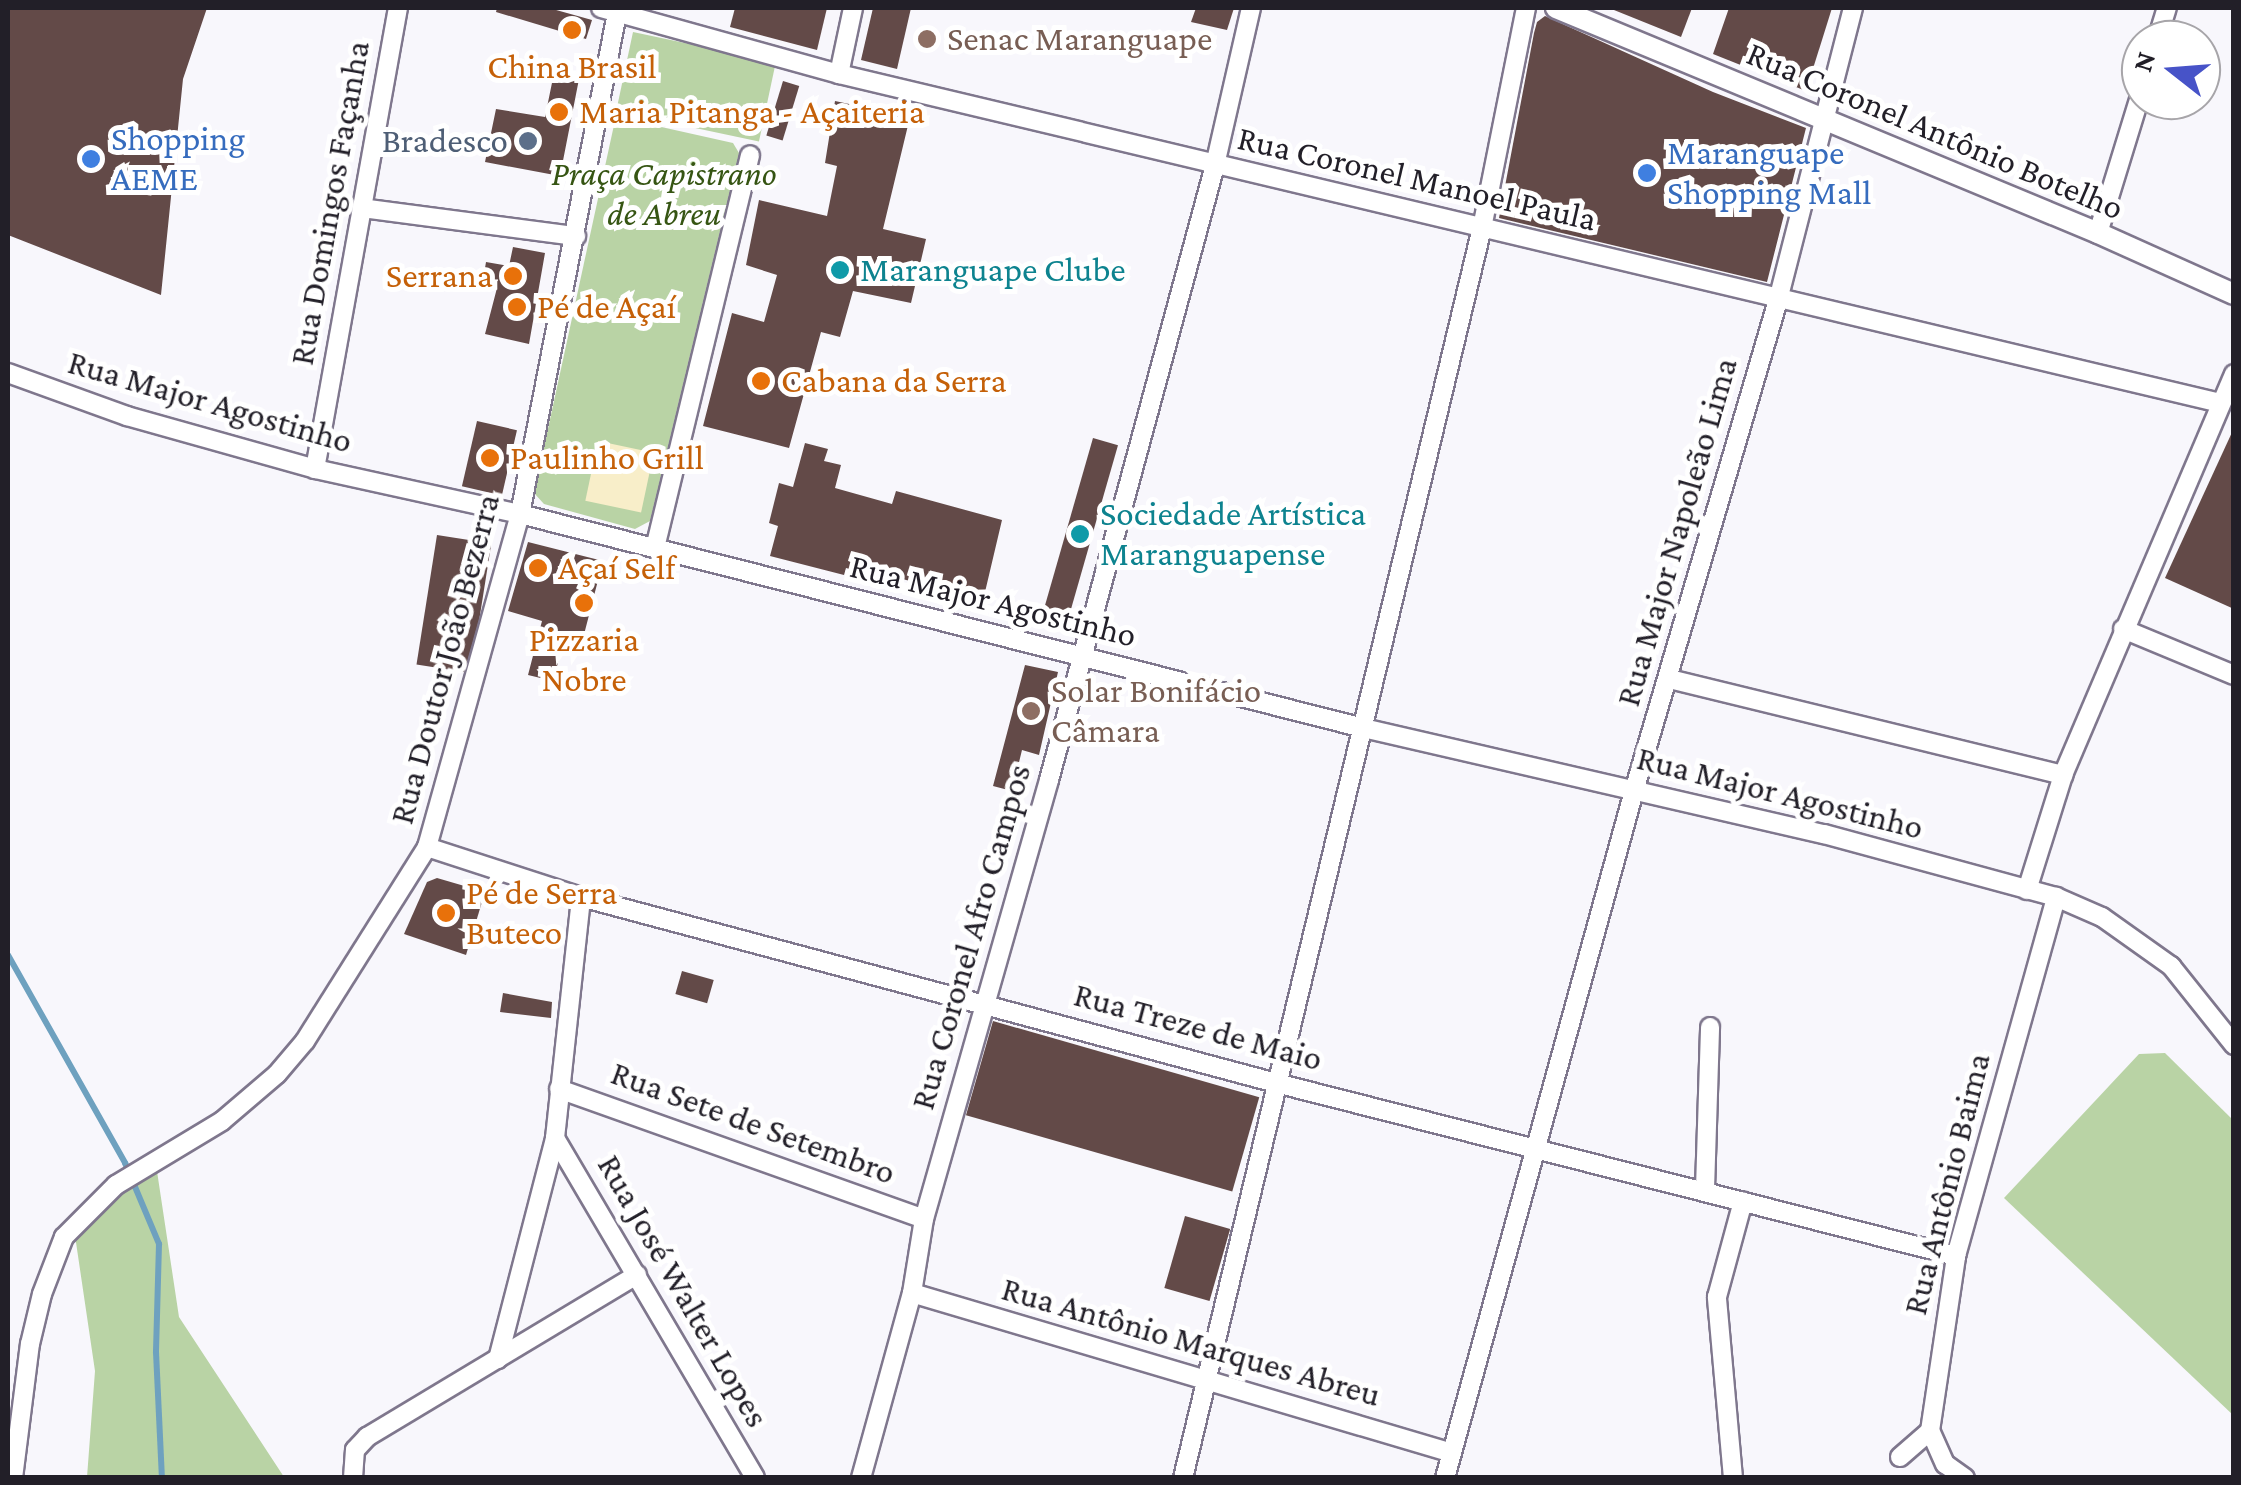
<!DOCTYPE html>
<html>
<head>
<meta charset="utf-8">
<style>
  body { margin:0 }
  #map { position:relative; width:2241px; height:1485px; overflow:hidden; background:#f8f7fc; font-family:"Crimson Pro",serif }
  div>[style] { position:absolute }
  [style*='--x'] { left:calc(var(--x)*1px); top:calc(var(--y)*1px); width:calc(var(--w)*1px); rotate:calc(var(--a)*1deg) }
  .green>* { inset:0; background:#b9d3a5; transform-origin:0 0 }
  .sand>* { inset:0; background:#f8eec9; transform-origin:0 0 }
  .stream>* { height:6px; margin:-3px; padding:0 3px; transform-origin:3px; border-radius:3px; background:#6ea1bf }
  .building>* { inset:0; background:#634a48; transform-origin:0 0 }
  .roads { filter:drop-shadow(2px 0 #7f778d) drop-shadow(-2px 0 #7f778d) drop-shadow(0 2px #7f778d) drop-shadow(0 -2px #7f778d) }
  .minor>* { height:18px; margin:-9px; padding:0 9px; transform-origin:9px; border-radius:9px; background:#fff }
  .tertiary>* { height:20px; margin:-10px; padding:0 10px; transform-origin:10px; border-radius:10px; background:#fff }
  .dots>* { width:28px; height:28px; translate:-50% -50%; box-sizing:border-box; border:5px solid #fff; border-radius:50% }
  span { translate:-50% -50%; white-space:nowrap; text-align:center; line-height:1.15; -webkit-text-stroke:10px #fff; paint-order:stroke }
  .education-label { font-size:35px; color:#785e54 }
  .left { translate:0 -50%; text-align:left }
  .food-label { font-size:35px; color:#c56008 }
  .right { translate:-100% -50%; text-align:right }
  .street-label { font-size:35px; color:#221f28 }
  .shop-label { font-size:35px; color:#366cbe }
  .service-label { font-size:35px; color:#4e5e75 }
  .park-label { font-size:35px; color:#365513; font-style:italic }
  .culture-label { font-size:35px; color:#0d838f }
  .frame { position:absolute; inset:0; border:10px solid #221f28; pointer-events:none }
  .north { position:absolute; left:2121px; top:20px; width:100px; height:100px; box-sizing:border-box; background:#fff; border:2px solid #a7a5a9; border-radius:50%; rotate:287deg; font-size:28px; font-weight:700; line-height:40px; text-align:center; color:#221f28 }
  .north::after { content:''; display:block; margin:auto; width:35px; height:45px; background:#4753c8; clip-path:polygon(50% 0,100% 100%,50% 72%,0 100%) }
</style>
</head>
<body>
<div id="map">
  <div class="green">
    <div style="left:633px;top:32px;width:146px;height:81px;rotate:12deg"></div>
    <div style="clip-path:polygon(621px 118px,733px 143px,739px 153px,650px 521px,635px 529px,544px 504px,534px 493px,614px 125px)"></div>
    <div style="clip-path:polygon(2165px 1053px,2233px 1120px,2233px 1415px,2004px 1198px,2139px 1054px)"></div>
    <div style="clip-path:polygon(155px 1158px,179px 1317px,284px 1477px,87px 1477px,95px 1371px,73px 1222px)"></div>
  </div>
  <div class="sand">
    <div style="left:598px;top:441px;width:57px;height:61px;rotate:12deg"></div>
  </div>
  <div class="stream">
    <div style="--x:8;--y:955;--w:239;--a:60.6"></div>
    <div style="--x:125;--y:1163;--w:88;--a:67.2"></div>
    <div style="--x:159;--y:1244;--w:108;--a:91.6"></div>
    <div style="--x:156;--y:1352;--w:126;--a:87.3"></div>
  </div>
  <div class="building">
    <div style="clip-path:polygon(8px 8px,207px 8px,183px 79px,161px 295px,8px 235px)"></div>
    <div style="clip-path:polygon(497px 8px,549px 8px,592px 20px,586px 39px,496px 12px)"></div>
    <div style="clip-path:polygon(735px 8px,827px 8px,817px 50px,730px 27px)"></div>
    <div style="clip-path:polygon(873px 8px,911px 8px,897px 69px,861px 60px)"></div>
    <div style="clip-path:polygon(1196px 8px,1234px 8px,1227px 30px,1191px 22px)"></div>
    <div style="clip-path:polygon(1609px 8px,1692px 8px,1681px 37px)"></div>
    <div style="clip-path:polygon(1729px 8px,1832px 8px,1806px 91px,1713px 54px)"></div>
    <div style="clip-path:polygon(1545px 16px,1713px 92px,1806px 128px,1767px 282px,1499px 218px,1534px 33px,1537px 22px)"></div>
    <div style="clip-path:polygon(554px 73px,579px 79px,560px 176px,485px 162px,496px 109px,545px 117px)"></div>
    <div style="left:783px;top:81px;width:17px;height:57px;rotate:17deg"></div>
    <div style="clip-path:polygon(835px 101px,910px 117px,883px 229px,926px 239px,911px 303px,853px 291px,840px 337px,821px 332px,789px 448px,703px 426px,732px 313px,764px 322px,777px 275px,746px 265px,759px 200px,827px 216px,837px 166px,825px 163px)"></div>
    <div style="clip-path:polygon(513px 247px,545px 253px,529px 344px,485px 334px,497px 288px,482px 286px,486px 262px,509px 266px)"></div>
    <div style="left:477px;top:421px;width:41px;height:67px;rotate:13deg"></div>
    <div style="clip-path:polygon(2234px 428px,2234px 609px,2165px 578px)"></div>
    <div style="left:1093px;top:438px;width:26px;height:193px;rotate:16deg"></div>
    <div style="clip-path:polygon(805px 443px,828px 449px,824px 461px,841px 465px,835px 488px,892px 504px,896px 491px,1002px 520px,981px 609px,929px 597px,932px 587px,873px 571px,872px 575px,846px 568px,844px 575px,770px 556px,778px 526px,769px 523px,779px 483px,793px 487px)"></div>
    <div style="left:437px;top:535px;width:55px;height:131px;rotate:9deg"></div>
    <div style="clip-path:polygon(528px 542px,603px 561px,580px 650px,563px 644px,553px 681px,528px 675px,542px 621px,508px 611px)"></div>
    <div style="clip-path:polygon(1025px 665px,1058px 672px,1039px 755px,1022px 750px,1012px 791px,993px 786px)"></div>
    <div style="clip-path:polygon(437px 878px,485px 892px,466px 955px,404px 934px,427px 882px)"></div>
    <div style="left:682px;top:971px;width:33px;height:24px;rotate:16deg"></div>
    <div style="clip-path:polygon(503px 993px,552px 1002px,551px 1018px,500px 1012px)"></div>
    <div style="left:993px;top:1021px;width:277px;height:98px;rotate:16deg"></div>
    <div style="left:1185px;top:1216px;width:47px;height:75px;rotate:16deg"></div>
  </div>
  <div class="roads">
    <div class="minor">
      <div style="--x:601;--y:8;--w:247;--a:15.5"></div>
      <div style="--x:839;--y:74;--w:1420;--a:13.4"></div>
      <div style="--x:2157;--y:40;--w:34;--a:-73"></div>
      <div style="--x:839;--y:74;--w:67;--a:-78"></div>
      <div style="--x:362;--y:208;--w:216;--a:7.5"></div>
      <div style="--x:2098;--y:233;--w:146;--a:-72.9"></div>
      <div style="--x:8;--y:373;--w:127;--a:19.9"></div>
      <div style="--x:127;--y:416;--w:195;--a:15.7"></div>
      <div style="--x:315;--y:469;--w:210;--a:12.4"></div>
      <div style="--x:520;--y:514;--w:866;--a:14.24"></div>
      <div style="--x:1359;--y:727;--w:477;--a:13"></div>
      <div style="--x:1824;--y:834;--w:240;--a:15.2"></div>
      <div style="--x:2056;--y:897;--w:50;--a:23.5"></div>
      <div style="--x:2102;--y:917;--w:85;--a:35.4"></div>
      <div style="--x:2171;--y:966;--w:101;--a:51.4"></div>
      <div style="--x:315;--y:469;--w:468;--a:-79.8"></div>
      <div style="--x:655;--y:548;--w:404;--a:-76.4"></div>
      <div style="--x:2123;--y:629;--w:120;--a:22.5"></div>
      <div style="--x:1669;--y:679;--w:406;--a:13.7"></div>
      <div style="--x:427;--y:847;--w:162;--a:18"></div>
      <div style="--x:581;--y:897;--w:719;--a:14.98"></div>
      <div style="--x:1276;--y:1083;--w:702;--a:14.27"></div>
      <div style="--x:2027;--y:890;--w:121;--a:-72.6"></div>
      <div style="--x:2063;--y:775;--w:436;--a:-66.9"></div>
      <div style="--x:559;--y:1089;--w:387;--a:19.6"></div>
      <div style="--x:555;--y:1138;--w:394;--a:59.5"></div>
      <div style="--x:1705;--y:1189;--w:162;--a:-88.2"></div>
      <div style="--x:912;--y:1293;--w:563;--a:16.5"></div>
      <div style="--x:498;--y:1359;--w:228;--a:-75.5"></div>
      <div style="--x:555;--y:1138;--w:242;--a:-83.8"></div>
      <div style="--x:1900;--y:1457;--w:40;--a:-41"></div>
      <div style="--x:13;--y:1478;--w:135;--a:-82.8"></div>
      <div style="--x:30;--y:1344;--w:51;--a:-76.5"></div>
      <div style="--x:42;--y:1294;--w:61;--a:-68.9"></div>
      <div style="--x:64;--y:1237;--w:74;--a:-45"></div>
      <div style="--x:116;--y:1185;--w:124;--a:-31.1"></div>
      <div style="--x:222;--y:1121;--w:72;--a:-40.5"></div>
      <div style="--x:277;--y:1074;--w:43;--a:-49.7"></div>
      <div style="--x:305;--y:1041;--w:229;--a:-57.8"></div>
      <div style="--x:427;--y:847;--w:346;--a:-74.4"></div>
      <div style="--x:520;--y:514;--w:510;--a:-79.04"></div>
      <div style="--x:353;--y:1478;--w:28;--a:-86"></div>
      <div style="--x:355;--y:1450;--w:18;--a:-47"></div>
      <div style="--x:367;--y:1437;--w:315;--a:-31"></div>
      <div style="--x:861;--y:1478;--w:192;--a:-74.6"></div>
      <div style="--x:912;--y:1293;--w:75;--a:-80.8"></div>
      <div style="--x:924;--y:1219;--w:456;--a:-74.1"></div>
      <div style="--x:1049;--y:780;--w:637;--a:-74.89"></div>
      <div style="--x:1215;--y:165;--w:161;--a:-77.1"></div>
      <div style="--x:1183;--y:1478;--w:1285;--a:-76.55"></div>
      <div style="--x:1482;--y:228;--w:224;--a:-78.7"></div>
      <div style="--x:1445;--y:1478;--w:713;--a:-74.62"></div>
      <div style="--x:1634;--y:791;--w:512;--a:-73.65"></div>
      <div style="--x:1778;--y:300;--w:301;--a:-75.6"></div>
      <div style="--x:1733;--y:1478;--w:182;--a:-95.1"></div>
      <div style="--x:1717;--y:1297;--w:99;--a:-74.8"></div>
      <div style="--x:1965;--y:1478;--w:24;--a:-145"></div>
      <div style="--x:1945;--y:1464;--w:36;--a:-114"></div>
      <div style="--x:1930;--y:1431;--w:177;--a:-81.5"></div>
      <div style="--x:1956;--y:1256;--w:373;--a:-74.4"></div>
    </div>
    <div class="tertiary">
      <div style="--x:1556;--y:8;--w:587;--a:22.54"></div>
      <div style="--x:2098;--y:233;--w:149;--a:24.2"></div>
    </div>
  </div>
  <div class="dots">
    <div style="left:572px;top:30px;background:#e8710a"></div>
    <div style="left:927px;top:39px;background:#8d6e63"></div>
    <div style="left:559px;top:112px;background:#e8710a"></div>
    <div style="left:528px;top:141px;background:#5c6f8a"></div>
    <div style="left:91px;top:159px;background:#3f7fe0"></div>
    <div style="left:1647px;top:173px;background:#3f7fe0"></div>
    <div style="left:840px;top:270px;background:#0f9aa8"></div>
    <div style="left:513px;top:276px;background:#e8710a"></div>
    <div style="left:517px;top:307px;background:#e8710a"></div>
    <div style="left:761px;top:381px;background:#e8710a"></div>
    <div style="left:490px;top:458px;background:#e8710a"></div>
    <div style="left:1080px;top:534px;background:#0f9aa8"></div>
    <div style="left:538px;top:568px;background:#e8710a"></div>
    <div style="left:584px;top:603px;background:#e8710a"></div>
    <div style="left:1031px;top:711px;background:#8d6e63"></div>
    <div style="left:446px;top:913px;background:#e8710a"></div>
  </div>
  <div class="education-label">
    <span class="left" style="left:947px;top:39px">Senac Maranguape</span>
    <span class="left" style="left:1051px;top:711px">Solar Bonifácio<br>Câmara</span>
  </div>
  <div class="food-label">
    <span style="left:572px;top:67px">China Brasil</span>
    <span class="left" style="left:579px;top:112px">Maria Pitanga - Açaiteria</span>
    <span class="right" style="left:493px;top:276px">Serrana</span>
    <span class="left" style="left:537px;top:307px">Pé de Açaí</span>
    <span class="left" style="left:781px;top:381px">Cabana da Serra</span>
    <span class="left" style="left:510px;top:458px">Paulinho Grill</span>
    <span class="left" style="left:558px;top:568px">Açaí Self</span>
    <span style="left:584px;top:660px">Pizzaria<br>Nobre</span>
    <span class="left" style="left:466px;top:913px">Pé de Serra<br>Buteco</span>
  </div>
  <div class="street-label">
    <span style="left:1935px;top:131px;rotate:23deg">Rua Coronel Antônio Botelho</span>
    <span style="left:1417px;top:179px;rotate:13deg">Rua Coronel Manoel Paula</span>
    <span style="left:330px;top:203px;rotate:-80deg">Rua Domingos Façanha</span>
    <span style="left:210px;top:402px;rotate:16deg">Rua Major Agostinho</span>
    <span style="left:1677px;top:532px;rotate:-74deg">Rua Major Napoleão Lima</span>
    <span style="left:993px;top:601px;rotate:14deg">Rua Major Agostinho</span>
    <span style="left:445px;top:659px;rotate:-75deg">Rua Doutor João Bezerra</span>
    <span style="left:1780px;top:793px;rotate:14deg">Rua Major Agostinho</span>
    <span style="left:971px;top:937px;rotate:-74deg">Rua Coronel Afro Campos</span>
    <span style="left:1198px;top:1027px;rotate:15deg">Rua Treze de Maio</span>
    <span style="left:753px;top:1123px;rotate:20deg">Rua Sete de Setembro</span>
    <span style="left:1947px;top:1184px;rotate:-76deg">Rua Antônio Baima</span>
    <span style="left:683px;top:1291px;rotate:60deg">Rua José Walter Lopes</span>
    <span style="left:1191px;top:1342px;rotate:16deg">Rua Antônio Marques Abreu</span>
  </div>
  <div class="shop-label">
    <span class="left" style="left:111px;top:159px">Shopping<br>AEME</span>
    <span class="left" style="left:1667px;top:173px">Maranguape<br>Shopping Mall</span>
  </div>
  <div class="service-label">
    <span class="right" style="left:508px;top:141px">Bradesco</span>
  </div>
  <div class="park-label">
    <span style="left:664px;top:194px">Praça Capistrano<br>de Abreu</span>
  </div>
  <div class="culture-label">
    <span class="left" style="left:860px;top:270px">Maranguape Clube</span>
    <span class="left" style="left:1100px;top:534px">Sociedade Artística<br>Maranguapense</span>
  </div>
  <div class="frame"></div>
  <div class="north">N</div>
</div>
</body>
</html>
